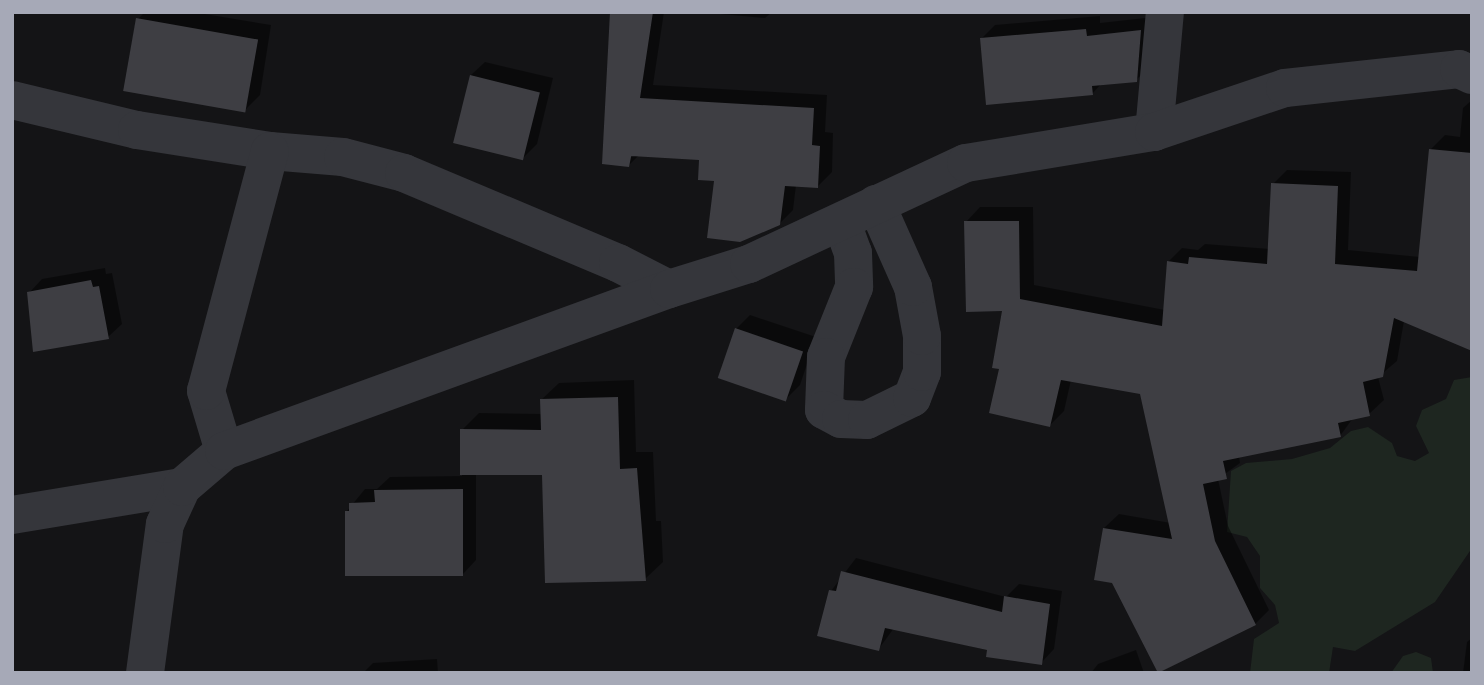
<!DOCTYPE html>
<html>
<head>
<meta charset="utf-8">
<style>
  body { margin:0 }
  #map { position:relative; width:1484px; height:685px; overflow:hidden; background:#141416; font-family:Cabin,sans-serif }
  div>[style] { position:absolute }
  [style*='--x'] { left:calc(var(--x)*1px); top:calc(var(--y)*1px); width:calc(var(--w)*1px); rotate:calc(var(--a)*1deg) }
  .green>* { inset:0; background:#1e2620 }
  .shadow>* { inset:0; background:#0007 }
  .building>* { inset:0; background:#3e3e43; transform-origin:0 0 }
  .street>* { height:38px; margin:-19px; padding:0 19px; transform-origin:19px; border-radius:19px; background:#35363b }
  span { translate:-50% -50%; white-space:nowrap; text-align:center; line-height:1.15; -webkit-text-stroke:5px #0f0f11; paint-order:stroke }
  .frame { position:absolute; inset:0; border:14px solid #a6a9b7; pointer-events:none }
</style>
</head>
<body>
<div id="map">
  <div class="green">
    <div style="clip-path:polygon(1472px 377px,1472px 548px,1435px 602px,1355px 651px,1333px 647px,1329px 673px,1250px 673px,1254px 639px,1279px 623px,1275px 605px,1260px 588px,1260px 556px,1247px 537px,1227px 532px,1231px 471px,1246px 463px,1292px 459px,1330px 448px,1351px 431px,1368px 427px,1392px 443px,1397px 456px,1415px 461px,1429px 453px,1416px 426px,1422px 410px,1446px 399px,1454px 380px)"></div>
    <div style="clip-path:polygon(1416px 652px,1431px 658px,1433px 673px,1391px 673px,1403px 656px)"></div>
  </div>
  <div class="shadow">
    <div style="clip-path:polygon(145px 12px,193px 12px,271px 25px,260px 95px,246px 109px,138px 19px)"></div>
    <div style="clip-path:polygon(612px 12px,664px 12px,653px 85px,827px 95px,825px 132px,833px 133px,832px 172px,818px 186px,796px 185px,793px 210px,779px 224px,701px 158px,639px 155px,629px 165px)"></div>
    <div style="clip-path:polygon(699px 12px,772px 12px,765px 18px)"></div>
    <div style="clip-path:polygon(1100px 16px,1100px 23px,1154px 17px,1150px 66px,1136px 80px,1102px 83px,1092px 94px,981px 39px,995px 25px)"></div>
    <div style="clip-path:polygon(485px 62px,553px 78px,537px 144px,523px 158px,471px 75px)"></div>
    <div style="clip-path:polygon(1472px 100px,1472px 349px,1404px 321px,1397px 361px,1378px 377px,1384px 400px,1369px 414px,1353px 418px,1340px 436px,1239px 456px,1240px 463px,1218px 479px,1228px 526px,1269px 610px,1255px 624px,1159px 672px,1114px 581px,1104px 528px,1119px 514px,1171px 523px,1141px 392px,1071px 380px,1064px 411px,1050px 425px,1001px 367px,1004px 309px,966px 222px,980px 207px,1033px 207px,1034px 285px,1165px 310px,1168px 262px,1182px 248px,1198px 250px,1205px 244px,1270px 249px,1273px 184px,1287px 170px,1351px 172px,1348px 250px,1420px 257px,1431px 149px,1445px 135px,1460px 137px,1463px 108px)"></div>
    <div style="clip-path:polygon(105px 268px,106px 274px,112px 273px,122px 324px,108px 337px,29px 293px,42px 279px)"></div>
    <div style="clip-path:polygon(750px 315px,816px 337px,800px 385px,786px 399px,736px 329px)"></div>
    <div style="clip-path:polygon(634px 380px,636px 452px,653px 452px,656px 521px,661px 521px,663px 562px,645px 579px,544px 474px,476px 473px,476px 560px,463px 574px,347px 511px,365px 489px,377px 489px,390px 477px,462px 476px,462px 430px,479px 413px,542px 414px,541px 400px,559px 383px)"></div>
    <div style="clip-path:polygon(856px 558px,1006px 597px,1019px 584px,1062px 591px,1054px 649px,1041px 663px,894px 628px,878px 650px,831px 591px)"></div>
    <div style="clip-path:polygon(1472px 638px,1472px 673px,1463px 673px,1467px 642px)"></div>
    <div style="clip-path:polygon(1136px 650px,1144px 673px,1091px 673px,1098px 664px)"></div>
    <div style="clip-path:polygon(437px 659px,438px 673px,363px 673px,373px 663px)"></div>
  </div>
  <div class="building">
    <div style="clip-path:polygon(610px 12px,653px 12px,640px 98px,814px 108px,812px 145px,820px 146px,818px 188px,785px 186px,780px 225px,740px 242px,707px 238px,714px 181px,698px 180px,699px 160px,631px 156px,632px 152px,629px 167px,602px 164px)"></div>
    <div style="left:136px;top:18px;width:124px;height:74px;rotate:10deg"></div>
    <div style="clip-path:polygon(1086px 29px,1087px 36px,1141px 30px,1137px 82px,1092px 86px,1093px 95px,986px 105px,980px 38px)"></div>
    <div style="left:470px;top:75px;width:72px;height:70px;rotate:14deg"></div>
    <div style="clip-path:polygon(1429px 149px,1472px 153px,1472px 351px,1394px 318px,1383px 377px,1363px 382px,1370px 416px,1338px 423px,1341px 437px,1223px 461px,1227px 479px,1203px 484px,1215px 541px,1256px 625px,1158px 673px,1112px 583px,1094px 580px,1103px 528px,1172px 539px,1140px 394px,1061px 380px,1050px 427px,989px 413px,999px 369px,992px 368px,1002px 311px,966px 312px,964px 221px,1019px 221px,1020px 299px,1162px 326px,1167px 261px,1188px 264px,1189px 257px,1267px 264px,1271px 183px,1338px 186px,1335px 264px,1417px 271px)"></div>
    <div style="clip-path:polygon(91px 280px,93px 287px,99px 286px,109px 339px,33px 352px,27px 292px)"></div>
    <div style="left:735px;top:328px;width:72px;height:53px;rotate:19deg"></div>
    <div style="clip-path:polygon(618px 397px,620px 469px,637px 468px,646px 581px,545px 583px,542px 475px,460px 475px,460px 429px,541px 430px,540px 399px)"></div>
    <div style="clip-path:polygon(463px 489px,463px 576px,345px 576px,345px 511px,349px 511px,349px 503px,375px 502px,374px 490px)"></div>
    <div style="clip-path:polygon(841px 571px,1002px 612px,1004px 596px,1050px 604px,1042px 665px,986px 657px,987px 650px,885px 628px,879px 651px,817px 636px,829px 590px,836px 591px)"></div>
  </div>
  <div class="street">
    <div style="--x:12;--y:100;--w:129;--a:13.5"></div>
    <div style="--x:137;--y:130;--w:135;--a:9"></div>
    <div style="--x:270;--y:151;--w:73;--a:4.7"></div>
    <div style="--x:343;--y:157;--w:63;--a:14.7"></div>
    <div style="--x:404;--y:173;--w:232;--a:22.8"></div>
    <div style="--x:618;--y:263;--w:57;--a:27"></div>
    <div style="--x:1154;--y:132;--w:121;--a:-84.8"></div>
    <div style="--x:842;--y:223;--w:32;--a:70"></div>
    <div style="--x:853;--y:253;--w:34;--a:88"></div>
    <div style="--x:854;--y:287;--w:75;--a:111.8"></div>
    <div style="--x:826;--y:357;--w:53;--a:92.2"></div>
    <div style="--x:824;--y:410;--w:19;--a:28"></div>
    <div style="--x:841;--y:419;--w:26;--a:2"></div>
    <div style="--x:867;--y:420;--w:50;--a:-26.1"></div>
    <div style="--x:912;--y:398;--w:28;--a:-69"></div>
    <div style="--x:922;--y:372;--w:36;--a:-90"></div>
    <div style="--x:922;--y:336;--w:50;--a:-100.4"></div>
    <div style="--x:913;--y:287;--w:91;--a:-114"></div>
    <div style="--x:224;--y:451;--w:63;--a:-106.7"></div>
    <div style="--x:206;--y:391;--w:248;--a:-75.1"></div>
    <div style="--x:12;--y:515;--w:172;--a:-9.4"></div>
    <div style="--x:145;--y:673;--w:150;--a:-82.4"></div>
    <div style="--x:165;--y:524;--w:41;--a:-65.3"></div>
    <div style="--x:182;--y:487;--w:55;--a:-40.6"></div>
    <div style="--x:224;--y:451;--w:474;--a:-20"></div>
    <div style="--x:669;--y:289;--w:84;--a:-17.4"></div>
    <div style="--x:749;--y:264;--w:239;--a:-25"></div>
    <div style="--x:966;--y:163;--w:191;--a:-9.4"></div>
    <div style="--x:1154;--y:132;--w:138;--a:-18.6"></div>
    <div style="--x:1285;--y:88;--w:175;--a:-6.2"></div>
    <div style="--x:1459;--y:69;--w:14;--a:25"></div>
  </div>
  <div class="frame"></div>
</div>
</body>
</html>
